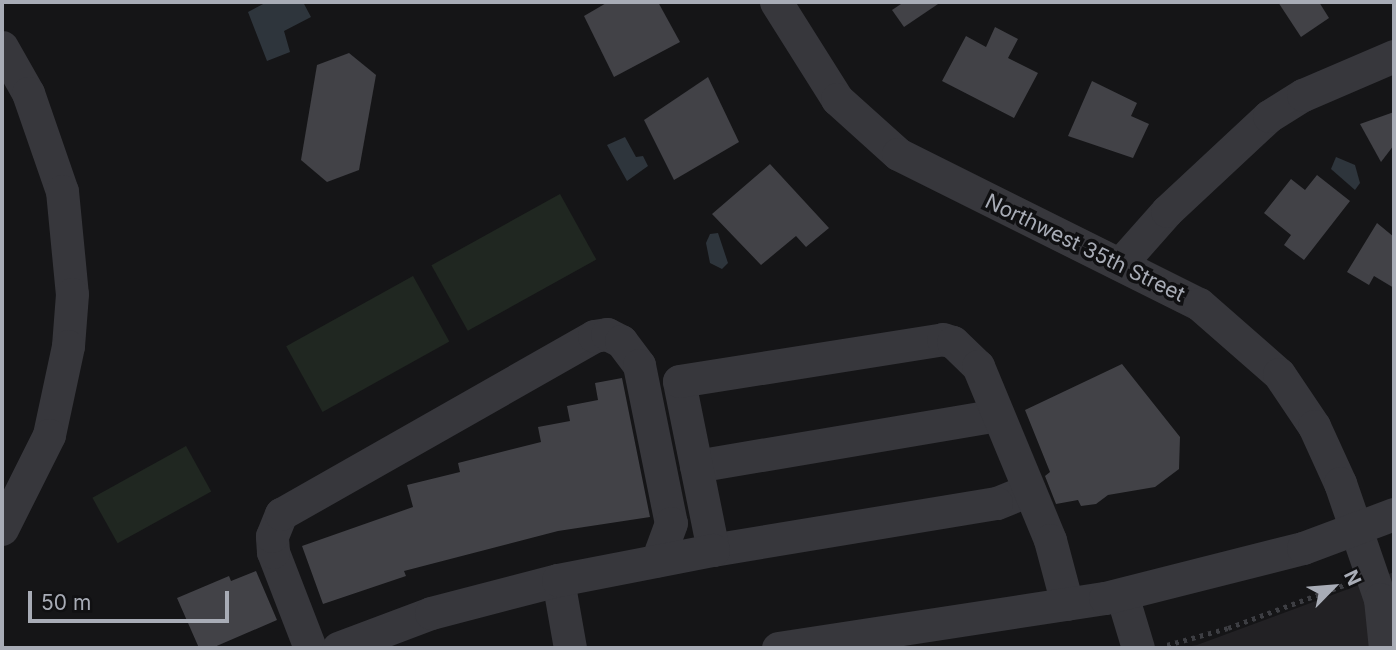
<!DOCTYPE html>
<html>
<head>
<meta charset="utf-8">
<style>
  body { margin:0 }
  #map { position:relative; width:1396px; height:650px; overflow:hidden; background:#151517; font-family:Inter,sans-serif }
  div>[style] { position:absolute }
  [style*='--x'] { left:calc(var(--x)*1px); top:calc(var(--y)*1px); width:calc(var(--w)*1px); rotate:calc(var(--a)*1deg) }
  .built>* { inset:0; background:#222124 }
  .green>* { inset:0; background:#202721; transform-origin:0 0 }
  .water>* { inset:0; background:#2e353c }
  .building>* { inset:0; background:#424247 }
  .path>* { height:4.5px; margin-top:-2.25px; transform-origin:0; background:repeating-linear-gradient(90deg,#3d3e43 0 3.5px,transparent 0 8.5px) }
  .minor>* { height:33px; margin:-16.5px; padding:0 16.5px; transform-origin:16.5px; border-radius:16.5px; background:#37373c }
  span { translate:-50% -50%; white-space:nowrap; text-align:center; line-height:1.15; -webkit-text-stroke:7px #101012; paint-order:stroke }
  .street-label { font-size:21px; color:#a8acb6 }
  .frame { position:absolute; inset:0; border:4px solid #a8acb6; pointer-events:none }
  .north { position:absolute; left:1298px; top:552px; width:70px; height:70px; -webkit-text-stroke:5px #101012; paint-order:stroke; rotate:65deg; font-size:19px; font-weight:700; line-height:28px; text-align:center; color:#a8acb6 }
  .north::after { content:''; display:block; margin:auto; width:24px; height:32px; background:#a8acb6; clip-path:polygon(50% 0,100% 100%,50% 72%,0 100%) }
  .scale { position:absolute; left:28px; top:591px; width:201px; height:32px; box-sizing:border-box; border:4px solid #a8acb6; border-top:0; padding-left:9px; font-size:21px; line-height:24px; white-space:nowrap; color:#a8acb6; -webkit-text-stroke:5px #101012; paint-order:stroke }
</style>
</head>
<body>
<div id="map">
  <div class="built">
    <div style="clip-path:polygon(1394px 572px,1394px 648px,1179px 648px,1197px 645px)"></div>
  </div>
  <div class="green">
    <div style="left:560px;top:194px;width:75px;height:147px;rotate:61deg"></div>
    <div style="left:413px;top:276px;width:75px;height:145px;rotate:61deg"></div>
    <div style="left:186px;top:446px;width:52px;height:107px;rotate:61deg"></div>
  </div>
  <div class="water">
    <div style="clip-path:polygon(267px 2px,303px 2px,311px 17px,284px 31px,290px 52px,267px 61px,248px 12px)"></div>
    <div style="clip-path:polygon(625px 137px,636px 157px,643px 156px,648px 166px,627px 181px,607px 145px)"></div>
    <div style="clip-path:polygon(1336px 157px,1355px 165px,1360px 183px,1355px 190px,1331px 169px)"></div>
    <div style="clip-path:polygon(718px 233px,728px 263px,722px 269px,710px 263px,706px 243px,710px 234px)"></div>
  </div>
  <div class="building">
    <div style="clip-path:polygon(608px 2px,658px 2px,680px 42px,614px 77px,584px 16px)"></div>
    <div style="clip-path:polygon(904px 2px,941px 2px,904px 27px,892px 10px)"></div>
    <div style="clip-path:polygon(1278px 2px,1319px 2px,1329px 18px,1301px 37px)"></div>
    <div style="clip-path:polygon(995px 27px,1018px 39px,1008px 58px,1038px 73px,1014px 118px,942px 81px,966px 36px,986px 47px)"></div>
    <div style="clip-path:polygon(349px 53px,376px 75px,359px 170px,327px 182px,301px 160px,317px 65px)"></div>
    <div style="clip-path:polygon(708px 77px,739px 142px,674px 180px,644px 120px)"></div>
    <div style="clip-path:polygon(1092px 81px,1137px 103px,1131px 116px,1149px 124px,1133px 158px,1068px 136px)"></div>
    <div style="clip-path:polygon(1394px 112px,1394px 145px,1381px 162px,1360px 124px)"></div>
    <div style="clip-path:polygon(770px 164px,829px 228px,806px 247px,796px 236px,761px 265px,712px 214px)"></div>
    <div style="clip-path:polygon(1317px 175px,1350px 201px,1304px 260px,1284px 245px,1291px 235px,1264px 213px,1291px 179px,1305px 190px)"></div>
    <div style="clip-path:polygon(1377px 223px,1394px 237px,1394px 288px,1374px 276px,1369px 285px,1347px 272px)"></div>
    <div style="clip-path:polygon(1122px 364px,1180px 437px,1179px 469px,1155px 487px,1108px 495px,1096px 504px,1081px 506px,1078px 500px,1056px 504px,1045px 476px,1050px 472px,1025px 410px)"></div>
    <div style="clip-path:polygon(622px 378px,650px 517px,558px 531px,404px 571px,406px 576px,323px 604px,302px 546px,413px 507px,407px 485px,460px 472px,458px 463px,541px 442px,538px 427px,570px 421px,567px 406px,598px 400px,595px 383px)"></div>
    <div style="clip-path:polygon(256px 571px,277px 620px,212px 648px,199px 648px,177px 598px,229px 576px,231px 581px)"></div>
  </div>
  <div class="path">
    <div style="--x:1167;--y:645;--w:63;--a:-15.6"></div>
    <div style="--x:1228;--y:628;--w:124;--a:-20.3"></div>
  </div>
  <div class="minor">
    <div style="--x:776;--y:2;--w:115;--a:57.8"></div>
    <div style="--x:837;--y:99;--w:82;--a:42"></div>
    <div style="--x:898;--y:154;--w:336;--a:26.5"></div>
    <div style="--x:1199;--y:304;--w:106;--a:41.2"></div>
    <div style="--x:1279;--y:374;--w:63;--a:56.1"></div>
    <div style="--x:1314;--y:426;--w:63;--a:65.5"></div>
    <div style="--x:1340;--y:483;--w:123;--a:71"></div>
    <div style="--x:1380;--y:599;--w:49;--a:84.2"></div>
    <div style="--x:2;--y:47;--w:53;--a:60.5"></div>
    <div style="--x:28;--y:93;--w:104;--a:70.9"></div>
    <div style="--x:62;--y:191;--w:103;--a:84.5"></div>
    <div style="--x:72;--y:294;--w:52;--a:94.4"></div>
    <div style="--x:68;--y:346;--w:91;--a:102.1"></div>
    <div style="--x:49;--y:435;--w:105;--a:116.6"></div>
    <div style="--x:1121;--y:263;--w:69;--a:-48.5"></div>
    <div style="--x:1167;--y:211;--w:139;--a:-43"></div>
    <div style="--x:1269;--y:116;--w:40;--a:-32"></div>
    <div style="--x:1303;--y:95;--w:99;--a:-23.2"></div>
    <div style="--x:696;--y:466;--w:306;--a:-9.6"></div>
    <div style="--x:1029;--y:490;--w:35;--a:158"></div>
    <div style="--x:996;--y:503;--w:287;--a:170.6"></div>
    <div style="--x:713;--y:550;--w:172;--a:-101.4"></div>
    <div style="--x:679;--y:381;--w:267;--a:-9"></div>
    <div style="--x:943;--y:339;--w:10;--a:17"></div>
    <div style="--x:953;--y:342;--w:35;--a:44"></div>
    <div style="--x:978;--y:366;--w:188;--a:67.5"></div>
    <div style="--x:1050;--y:540;--w:66;--a:75.1"></div>
    <div style="--x:558;--y:580;--w:69;--a:80"></div>
    <div style="--x:1122;--y:595;--w:55;--a:73.2"></div>
    <div style="--x:310;--y:648;--w:103;--a:-111.1"></div>
    <div style="--x:273;--y:552;--w:16;--a:-94"></div>
    <div style="--x:272;--y:536;--w:24;--a:-68"></div>
    <div style="--x:281;--y:514;--w:360;--a:-29.6"></div>
    <div style="--x:594;--y:336;--w:13;--a:-9"></div>
    <div style="--x:607;--y:334;--w:16;--a:27"></div>
    <div style="--x:621;--y:341;--w:30;--a:53"></div>
    <div style="--x:639;--y:365;--w:161;--a:78.6"></div>
    <div style="--x:671;--y:523;--w:40;--a:110.2"></div>
    <div style="--x:338;--y:648;--w:99;--a:-20.6"></div>
    <div style="--x:431;--y:613;--w:131;--a:-14.6"></div>
    <div style="--x:558;--y:580;--w:158;--a:-11"></div>
    <div style="--x:778;--y:648;--w:331;--a:-8.7"></div>
    <div style="--x:1105;--y:598;--w:204;--a:-14.2"></div>
    <div style="--x:1303;--y:548;--w:97;--a:-20.5"></div>
  </div>
  <div class="street-label">
    <span style="left:1085px;top:248px;rotate:26deg">Northwest 35th Street</span>
  </div>
  <div class="frame"></div>
  <div class="north">N</div>
  <div class="scale">50 m</div>
</div>
</body>
</html>
